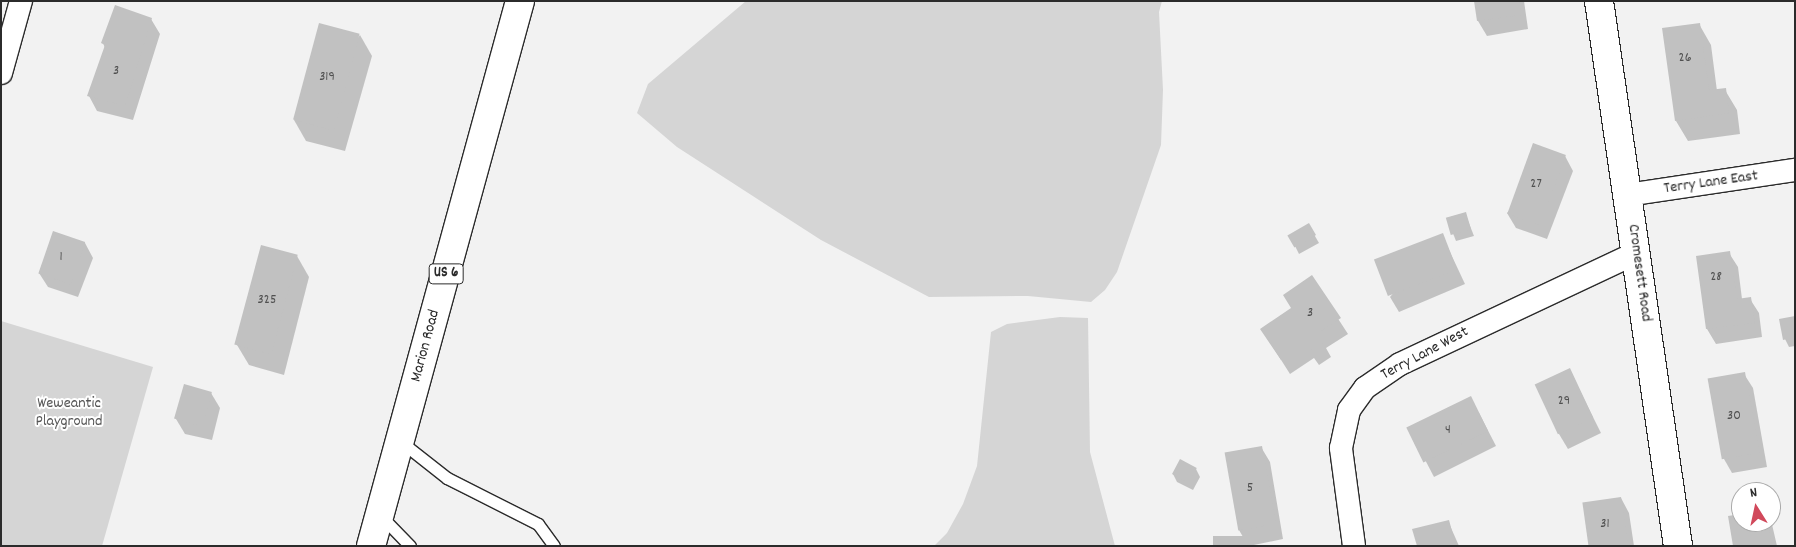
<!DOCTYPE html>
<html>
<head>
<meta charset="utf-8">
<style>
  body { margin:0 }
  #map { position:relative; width:1796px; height:547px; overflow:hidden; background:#f2f2f2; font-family:Dekko,sans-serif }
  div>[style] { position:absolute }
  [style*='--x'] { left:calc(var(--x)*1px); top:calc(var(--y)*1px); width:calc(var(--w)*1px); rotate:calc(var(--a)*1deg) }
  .green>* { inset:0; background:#d5d5d5 }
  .shadow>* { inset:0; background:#0003 }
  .building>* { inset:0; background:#c1c1c1; transform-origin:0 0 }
  .roads { filter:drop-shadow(1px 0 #2b2b2b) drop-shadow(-1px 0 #2b2b2b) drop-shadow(0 1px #2b2b2b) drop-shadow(0 -1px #2b2b2b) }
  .service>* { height:11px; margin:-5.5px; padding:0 5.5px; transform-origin:5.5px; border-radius:5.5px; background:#fff }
  .minor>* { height:22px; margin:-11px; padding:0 11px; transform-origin:11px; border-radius:11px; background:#fff }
  .tertiary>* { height:28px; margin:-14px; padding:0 14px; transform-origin:14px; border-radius:14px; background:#fff }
  .primary>* { height:28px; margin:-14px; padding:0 14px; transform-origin:14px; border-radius:14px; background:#fff }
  span { translate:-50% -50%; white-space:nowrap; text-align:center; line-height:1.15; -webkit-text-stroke:4px #fff; paint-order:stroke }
  .number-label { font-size:14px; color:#505050 }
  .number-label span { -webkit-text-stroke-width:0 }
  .shield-label span { padding:1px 4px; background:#fff; border:1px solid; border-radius:4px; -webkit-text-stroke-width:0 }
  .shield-label { font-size:15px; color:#2b2b2b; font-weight:700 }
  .street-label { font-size:16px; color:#2b2b2b }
  .park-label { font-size:16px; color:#565656 }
  .frame { position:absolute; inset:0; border:2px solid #2b2b2b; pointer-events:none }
  .north { position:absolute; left:1731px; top:482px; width:50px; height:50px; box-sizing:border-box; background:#fff; border:1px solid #aaa; border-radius:50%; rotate:350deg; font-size:14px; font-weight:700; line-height:20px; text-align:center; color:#2b2b2b }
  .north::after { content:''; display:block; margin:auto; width:18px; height:22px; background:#d1495b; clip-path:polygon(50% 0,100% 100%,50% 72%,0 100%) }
</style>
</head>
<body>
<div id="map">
  <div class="green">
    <div style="clip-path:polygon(746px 1px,1162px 1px,1159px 12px,1163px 90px,1161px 145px,1117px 272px,1105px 290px,1091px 302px,1028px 296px,929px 297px,821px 240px,677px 147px,637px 113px,648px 84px)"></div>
    <div style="clip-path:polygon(1060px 317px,1088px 318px,1090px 452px,1115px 546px,934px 546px,947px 533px,963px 504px,977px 466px,991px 332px,1007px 324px)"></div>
    <div style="clip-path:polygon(1px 321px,153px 367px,102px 546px,1px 546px)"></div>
  </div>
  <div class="shadow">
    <div style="clip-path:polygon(1475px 1px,1524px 1px,1528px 29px,1487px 36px,1478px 21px)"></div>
    <div style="clip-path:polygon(151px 19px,160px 34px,133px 120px,97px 111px,89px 96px,105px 48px,103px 43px)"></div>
    <div style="clip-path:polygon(1699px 24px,1711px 45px,1717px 91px,1725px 90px,1737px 110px,1740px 134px,1688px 141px,1676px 121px)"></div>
    <div style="clip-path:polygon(360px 35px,372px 56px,345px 151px,306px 141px,294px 120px)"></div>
    <div style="clip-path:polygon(1565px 156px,1573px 171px,1547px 239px,1516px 228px,1507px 213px)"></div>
    <div style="clip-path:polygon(1465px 213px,1474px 236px,1456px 241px,1447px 218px)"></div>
    <div style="clip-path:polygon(1308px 224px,1319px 243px,1299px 254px,1295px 246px)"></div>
    <div style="clip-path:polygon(54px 233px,85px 243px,93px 258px,78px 297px,48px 287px,39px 273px)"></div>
    <div style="clip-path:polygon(1442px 235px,1465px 284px,1399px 312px,1390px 297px)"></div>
    <div style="clip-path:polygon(1729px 253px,1738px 267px,1742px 299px,1750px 299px,1759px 313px,1762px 337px,1716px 344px,1707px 329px,1697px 257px)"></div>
    <div style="clip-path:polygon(297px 256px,309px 277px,284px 375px,249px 365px,237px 345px)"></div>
    <div style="clip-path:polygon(1311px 277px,1348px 334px,1326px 348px,1331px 357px,1319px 365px,1314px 358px,1290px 374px,1262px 330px,1292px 309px)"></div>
    <div style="clip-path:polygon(1795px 318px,1795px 346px,1789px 347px,1785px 339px)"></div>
    <div style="clip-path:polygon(1569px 369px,1601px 433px,1568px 449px,1559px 434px)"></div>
    <div style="clip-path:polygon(1744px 374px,1753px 388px,1767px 467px,1732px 473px,1724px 459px)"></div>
    <div style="clip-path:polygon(211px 393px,220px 408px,212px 440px,185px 434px,176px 419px)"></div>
    <div style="clip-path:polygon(1479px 413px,1496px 446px,1434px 477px,1409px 429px)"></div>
    <div style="clip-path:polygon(1261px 447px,1270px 462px,1283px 539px,1249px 546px,1214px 546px,1243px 537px,1239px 530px)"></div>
    <div style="clip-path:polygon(1196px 469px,1200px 477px,1193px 490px,1177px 482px,1173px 474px)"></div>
    <div style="clip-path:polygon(1621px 498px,1629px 513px,1634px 546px,1589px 546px)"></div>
    <div style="clip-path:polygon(1741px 515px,1741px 522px,1771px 520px,1777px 546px,1734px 546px)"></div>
    <div style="clip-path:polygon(1448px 521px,1459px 546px,1418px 546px)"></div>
  </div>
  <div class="building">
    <div style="clip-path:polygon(1474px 1px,1519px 1px,1521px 15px,1477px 21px)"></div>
    <div style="clip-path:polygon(115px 5px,152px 18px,125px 106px,87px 96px,105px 45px,101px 43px)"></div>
    <div style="left:319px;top:23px;width:42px;height:100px;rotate:15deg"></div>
    <div style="clip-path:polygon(1700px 23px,1709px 90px,1726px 88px,1729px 113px,1675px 121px,1662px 28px)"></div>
    <div style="left:1533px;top:143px;width:35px;height:75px;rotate:20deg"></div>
    <div style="left:1466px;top:212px;width:18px;height:21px;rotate:74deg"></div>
    <div style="left:1309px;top:223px;width:14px;height:25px;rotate:60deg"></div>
    <div style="left:53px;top:231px;width:34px;height:45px;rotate:19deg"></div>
    <div style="left:1443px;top:233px;width:39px;height:74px;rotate:69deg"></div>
    <div style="left:261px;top:245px;width:38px;height:103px;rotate:15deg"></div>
    <div style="clip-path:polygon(1730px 251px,1737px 299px,1751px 297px,1755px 323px,1706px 329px,1696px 256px)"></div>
    <div style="clip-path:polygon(1312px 275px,1341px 318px,1318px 333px,1324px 342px,1310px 351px,1305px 344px,1281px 360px,1260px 329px,1291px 308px,1283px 295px)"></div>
    <div style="clip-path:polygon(1795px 316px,1795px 337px,1783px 340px,1779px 319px)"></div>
    <div style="left:1570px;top:368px;width:55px;height:39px;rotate:65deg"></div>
    <div style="left:1745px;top:372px;width:82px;height:38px;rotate:80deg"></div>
    <div style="left:184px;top:384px;width:29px;height:36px;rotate:16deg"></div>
    <div style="left:1471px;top:396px;width:39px;height:72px;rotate:64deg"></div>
    <div style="left:1262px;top:446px;width:79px;height:38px;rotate:80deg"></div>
    <div style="left:1180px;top:459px;width:19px;height:17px;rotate:28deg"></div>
    <div style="left:1621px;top:497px;width:49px;height:39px;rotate:82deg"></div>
    <div style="clip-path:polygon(1741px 514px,1741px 522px,1768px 522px,1772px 546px,1733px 546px,1728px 516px)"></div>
    <div style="clip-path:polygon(1449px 520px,1456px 546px,1417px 546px,1412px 529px)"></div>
    <div style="left:1213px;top:536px;width:32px;height:10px"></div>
  </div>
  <div class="roads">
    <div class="service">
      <div style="--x:400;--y:441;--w:60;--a:38.2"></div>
      <div style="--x:447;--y:478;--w:102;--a:26.8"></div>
      <div style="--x:538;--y:524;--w:27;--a:54"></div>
      <div style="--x:380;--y:515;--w:43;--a:45.9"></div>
    </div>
    <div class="minor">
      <div style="--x:1;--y:73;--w:75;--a:-74.5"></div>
      <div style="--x:1627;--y:195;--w:170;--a:-8.5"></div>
      <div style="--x:1354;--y:546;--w:99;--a:-97.6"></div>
      <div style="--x:1341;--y:448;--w:39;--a:-78"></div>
      <div style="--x:1349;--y:410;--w:27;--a:-54"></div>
      <div style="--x:1365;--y:388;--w:42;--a:-34.4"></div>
      <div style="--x:1400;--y:364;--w:261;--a:-25.2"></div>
    </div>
    <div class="tertiary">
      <div style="--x:1599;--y:1;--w:551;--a:81.75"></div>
    </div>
    <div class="primary">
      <div style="--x:371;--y:546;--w:565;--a:-74.71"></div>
    </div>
  </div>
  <div class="number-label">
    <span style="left:1685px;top:58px">26</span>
    <span style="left:116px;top:71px">3</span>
    <span style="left:327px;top:77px">319</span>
    <span style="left:1536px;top:184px">27</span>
    <span style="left:61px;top:257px">1</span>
    <span style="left:1716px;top:277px">28</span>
    <span style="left:267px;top:300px">325</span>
    <span style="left:1310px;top:313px">3</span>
    <span style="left:1564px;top:401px">29</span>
    <span style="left:1734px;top:416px">30</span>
    <span style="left:1448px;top:430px">4</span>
    <span style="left:1250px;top:488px">5</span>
    <span style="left:1605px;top:524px">31</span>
  </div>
  <div class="shield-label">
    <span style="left:446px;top:274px">US 6</span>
  </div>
  <div class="street-label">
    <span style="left:1711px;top:183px;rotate:-8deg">Terry Lane East</span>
    <span style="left:1639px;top:273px;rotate:82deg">Cromesett Road</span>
    <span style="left:426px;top:346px;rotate:-75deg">Marion Road</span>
    <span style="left:1425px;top:354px;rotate:-28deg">Terry Lane West</span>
  </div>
  <div class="park-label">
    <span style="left:69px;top:413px">Weweantic<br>Playground</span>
  </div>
  <div class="frame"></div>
  <div class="north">N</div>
</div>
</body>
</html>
